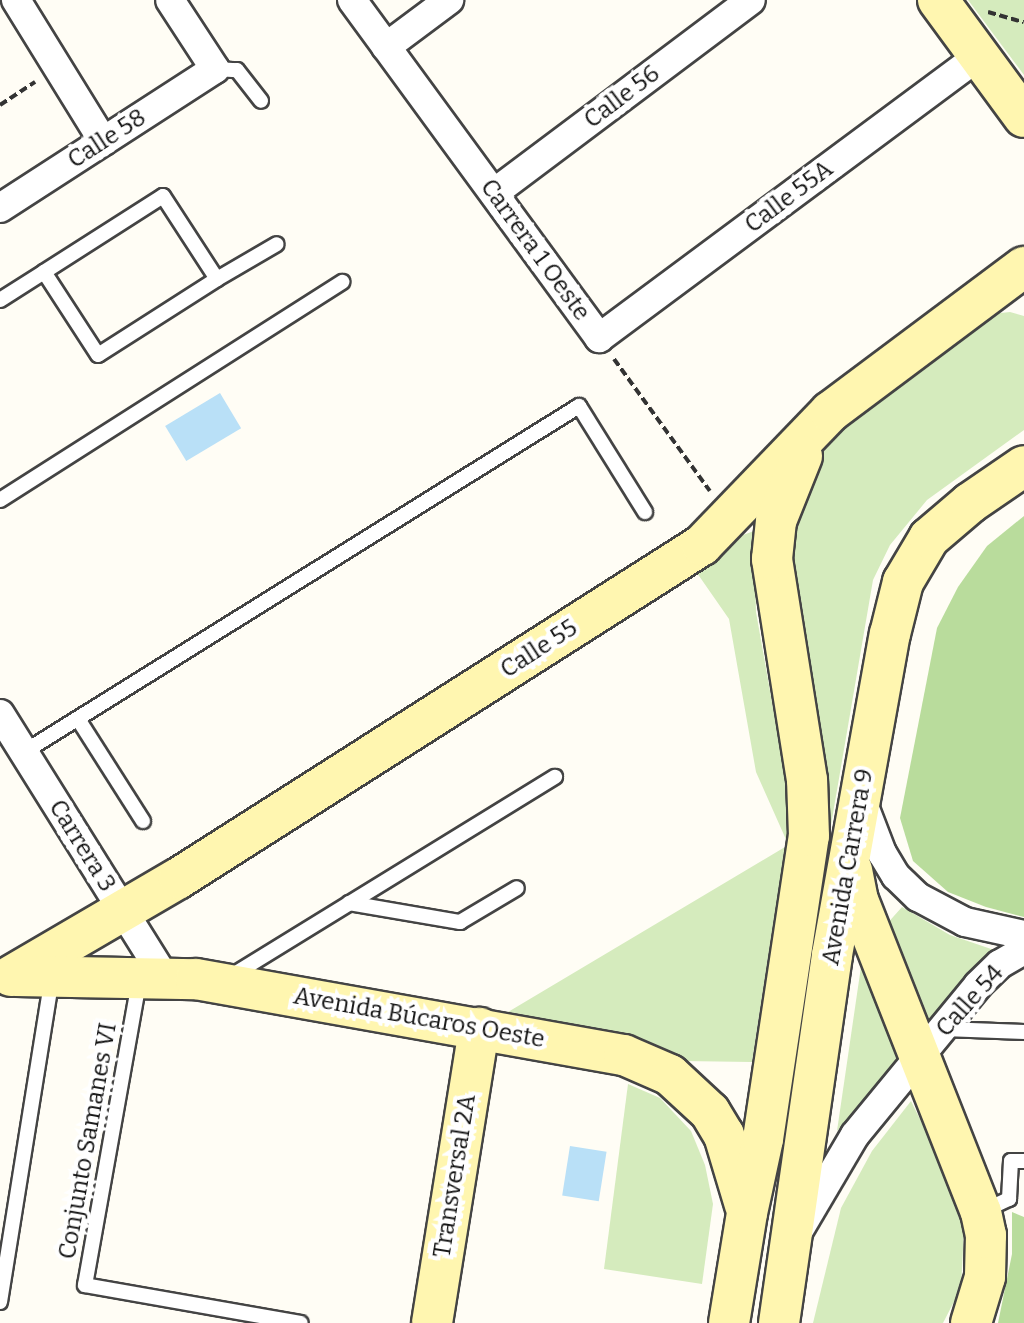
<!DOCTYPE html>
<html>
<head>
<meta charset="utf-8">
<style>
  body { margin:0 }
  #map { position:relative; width:1024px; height:1323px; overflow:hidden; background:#fffdf5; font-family:Bitter,serif }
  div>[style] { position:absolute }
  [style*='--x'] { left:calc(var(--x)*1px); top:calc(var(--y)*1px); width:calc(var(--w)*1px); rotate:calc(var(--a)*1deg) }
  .green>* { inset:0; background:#d5ebbd }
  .forest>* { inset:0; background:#b9dc9c }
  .water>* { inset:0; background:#b9e0f7; transform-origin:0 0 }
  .path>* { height:4px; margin-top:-2px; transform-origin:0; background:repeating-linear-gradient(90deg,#333 0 8px,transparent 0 12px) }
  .roads { filter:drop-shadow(2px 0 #444) drop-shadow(-2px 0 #444) drop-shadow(0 2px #444) drop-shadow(0 -2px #444) }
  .lane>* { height:14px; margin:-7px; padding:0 7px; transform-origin:7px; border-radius:7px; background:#fff }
  .street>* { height:28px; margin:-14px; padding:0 14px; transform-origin:14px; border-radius:14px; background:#fff }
  .secondary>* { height:40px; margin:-20px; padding:0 20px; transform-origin:20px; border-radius:20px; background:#fff6b0 }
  span { translate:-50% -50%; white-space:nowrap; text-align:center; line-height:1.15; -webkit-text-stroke:8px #fff; paint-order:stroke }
  .street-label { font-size:24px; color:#111 }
</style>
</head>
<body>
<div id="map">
  <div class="green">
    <div style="clip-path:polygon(968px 0,1024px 0,1024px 75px)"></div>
    <div style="clip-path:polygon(1010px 312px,1024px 316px,1024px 430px,927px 500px,890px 545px,873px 580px,824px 866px,792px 569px,793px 531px,803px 483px,842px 424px,992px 314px)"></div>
    <div style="clip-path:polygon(754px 531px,756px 612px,787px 787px,788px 844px,756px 772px,729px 619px,697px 573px,743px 535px)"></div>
    <div style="clip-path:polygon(785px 847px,752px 1062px,683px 1061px,646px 1042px,607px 1031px,508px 1012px)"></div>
    <div style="clip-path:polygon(902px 907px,950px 935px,1000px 952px,928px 1027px,885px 926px)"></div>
    <div style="clip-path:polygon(863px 953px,905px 1057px,837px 1131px)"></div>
    <div style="clip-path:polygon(628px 1084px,660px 1098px,691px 1131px,705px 1165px,713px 1204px,702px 1284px,604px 1269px)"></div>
    <div style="clip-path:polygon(911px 1101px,949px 1178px,964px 1229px,961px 1288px,943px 1323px,813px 1323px,841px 1208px,872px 1151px)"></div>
  </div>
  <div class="forest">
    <div style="clip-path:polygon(1024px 516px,1024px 917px,986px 907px,948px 892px,913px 861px,900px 818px,937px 628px,958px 587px,987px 546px)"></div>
    <div style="clip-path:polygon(1012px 1212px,1024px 1217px,1024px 1323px,998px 1323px,1012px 1254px)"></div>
  </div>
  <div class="water">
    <div style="left:220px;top:393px;width:41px;height:64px;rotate:59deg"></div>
    <div style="left:570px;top:1146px;width:37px;height:50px;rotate:9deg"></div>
  </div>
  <div class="path">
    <div style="--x:988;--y:12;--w:37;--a:16"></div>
    <div style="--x:0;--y:105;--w:42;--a:-33.3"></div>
    <div style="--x:614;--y:359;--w:163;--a:54"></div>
  </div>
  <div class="roads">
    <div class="lane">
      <div style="--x:215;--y:69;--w:22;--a:3"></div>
      <div style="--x:237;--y:70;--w:39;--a:52"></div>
      <div style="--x:163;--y:196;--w:99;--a:57"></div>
      <div style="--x:217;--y:279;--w:141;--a:147.4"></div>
      <div style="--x:98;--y:355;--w:99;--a:-123"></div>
      <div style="--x:44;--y:272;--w:141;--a:-32.6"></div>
      <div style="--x:217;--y:279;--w:69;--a:-30.3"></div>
      <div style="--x:0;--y:300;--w:52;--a:-32.5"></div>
      <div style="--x:0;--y:500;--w:406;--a:-32.5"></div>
      <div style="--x:78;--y:719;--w:121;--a:57.5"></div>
      <div style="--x:24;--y:752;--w:654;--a:-31.94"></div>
      <div style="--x:579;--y:406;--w:125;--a:58.1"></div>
      <div style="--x:349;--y:903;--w:113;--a:9.7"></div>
      <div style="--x:460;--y:922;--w:66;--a:-30.8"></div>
      <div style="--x:228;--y:978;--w:384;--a:-31.6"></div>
      <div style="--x:139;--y:982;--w:308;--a:100.1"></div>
      <div style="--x:85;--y:1285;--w:219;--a:10"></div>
      <div style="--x:944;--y:1029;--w:80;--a:2.1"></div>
      <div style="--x:983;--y:1211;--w:29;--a:-25"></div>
      <div style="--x:1009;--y:1199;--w:38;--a:-87"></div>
      <div style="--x:1011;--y:1161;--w:13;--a:0"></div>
      <div style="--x:0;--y:1302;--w:328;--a:-80.9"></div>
    </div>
    <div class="street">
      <div style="--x:16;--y:0;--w:166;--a:58.3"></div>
      <div style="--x:352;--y:0;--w:419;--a:53.8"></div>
      <div style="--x:599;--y:338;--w:473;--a:-36.6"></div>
      <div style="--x:386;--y:47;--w:79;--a:-36.7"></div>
      <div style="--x:494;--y:193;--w:321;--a:-36.9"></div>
      <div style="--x:0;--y:208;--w:256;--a:-32.9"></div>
      <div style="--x:215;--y:69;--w:82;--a:-123.1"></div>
      <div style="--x:0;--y:714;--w:311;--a:58"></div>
      <div style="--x:862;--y:801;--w:56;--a:69"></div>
      <div style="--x:882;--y:853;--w:27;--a:59"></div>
      <div style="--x:896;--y:876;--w:30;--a:44"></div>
      <div style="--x:918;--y:897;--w:53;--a:28"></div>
      <div style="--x:965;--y:922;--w:60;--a:12.4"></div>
      <div style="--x:799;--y:1230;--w:110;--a:-59.5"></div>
      <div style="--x:855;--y:1135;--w:194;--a:-50.6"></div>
      <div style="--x:978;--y:985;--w:30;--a:-44"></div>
      <div style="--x:1000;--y:964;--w:28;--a:-30"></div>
    </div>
    <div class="secondary">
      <div style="--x:938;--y:0;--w:145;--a:53.7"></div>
      <div style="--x:852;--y:870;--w:31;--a:79"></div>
      <div style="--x:858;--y:900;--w:335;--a:68.5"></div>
      <div style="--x:981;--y:1212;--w:24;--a:78"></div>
      <div style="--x:986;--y:1235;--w:42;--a:91.4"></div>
      <div style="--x:985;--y:1277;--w:48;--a:106.9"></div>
      <div style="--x:11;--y:976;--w:194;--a:-30.3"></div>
      <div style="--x:179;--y:878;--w:620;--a:-32.49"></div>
      <div style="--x:702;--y:545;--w:185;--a:-46.1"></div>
      <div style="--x:830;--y:412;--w:242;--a:-36.8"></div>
      <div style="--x:16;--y:976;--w:180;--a:1"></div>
      <div style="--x:196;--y:979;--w:435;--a:10.1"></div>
      <div style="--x:624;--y:1055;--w:50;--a:23.5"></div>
      <div style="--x:670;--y:1075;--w:54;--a:42.8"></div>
      <div style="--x:710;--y:1112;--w:27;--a:59"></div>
      <div style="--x:724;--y:1135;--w:73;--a:73.3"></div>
      <div style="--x:432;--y:1323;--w:299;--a:-80.9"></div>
      <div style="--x:729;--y:1323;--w:111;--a:-80.7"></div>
      <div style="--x:747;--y:1213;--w:76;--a:-77.8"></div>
      <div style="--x:763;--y:1139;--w:306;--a:-81.4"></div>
      <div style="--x:809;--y:836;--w:56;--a:-92"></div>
      <div style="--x:807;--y:780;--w:224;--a:-99"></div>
      <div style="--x:772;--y:559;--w:38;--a:-84"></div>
      <div style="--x:776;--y:521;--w:70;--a:-68.2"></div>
      <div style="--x:779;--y:1323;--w:372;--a:-81.8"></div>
      <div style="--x:832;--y:955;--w:326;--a:-79.8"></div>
      <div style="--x:890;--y:634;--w:54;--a:-76"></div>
      <div style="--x:903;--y:582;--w:51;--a:-59.4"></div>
      <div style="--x:929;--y:538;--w:54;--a:-40.5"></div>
      <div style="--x:970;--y:503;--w:65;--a:-34.4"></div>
    </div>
  </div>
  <div class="street-label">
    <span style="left:622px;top:97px;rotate:-37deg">Calle 56</span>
    <span style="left:107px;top:139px;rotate:-33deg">Calle 58</span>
    <span style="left:789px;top:197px;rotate:-37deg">Calle 55A</span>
    <span style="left:535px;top:250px;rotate:54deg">Carrera 1 Oeste</span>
    <span style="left:539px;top:649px;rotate:-33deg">Calle 55</span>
    <span style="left:82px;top:846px;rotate:58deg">Carrera 3</span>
    <span style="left:848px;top:867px;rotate:-80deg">Avenida Carrera 9</span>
    <span style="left:970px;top:1001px;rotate:-48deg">Calle 54</span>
    <span style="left:419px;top:1018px;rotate:10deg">Avenida Búcaros Oeste</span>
    <span style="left:88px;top:1141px;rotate:-80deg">Conjunto Samanes VI</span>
    <span style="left:455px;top:1176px;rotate:-81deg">Transversal 2A</span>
  </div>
</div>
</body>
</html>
